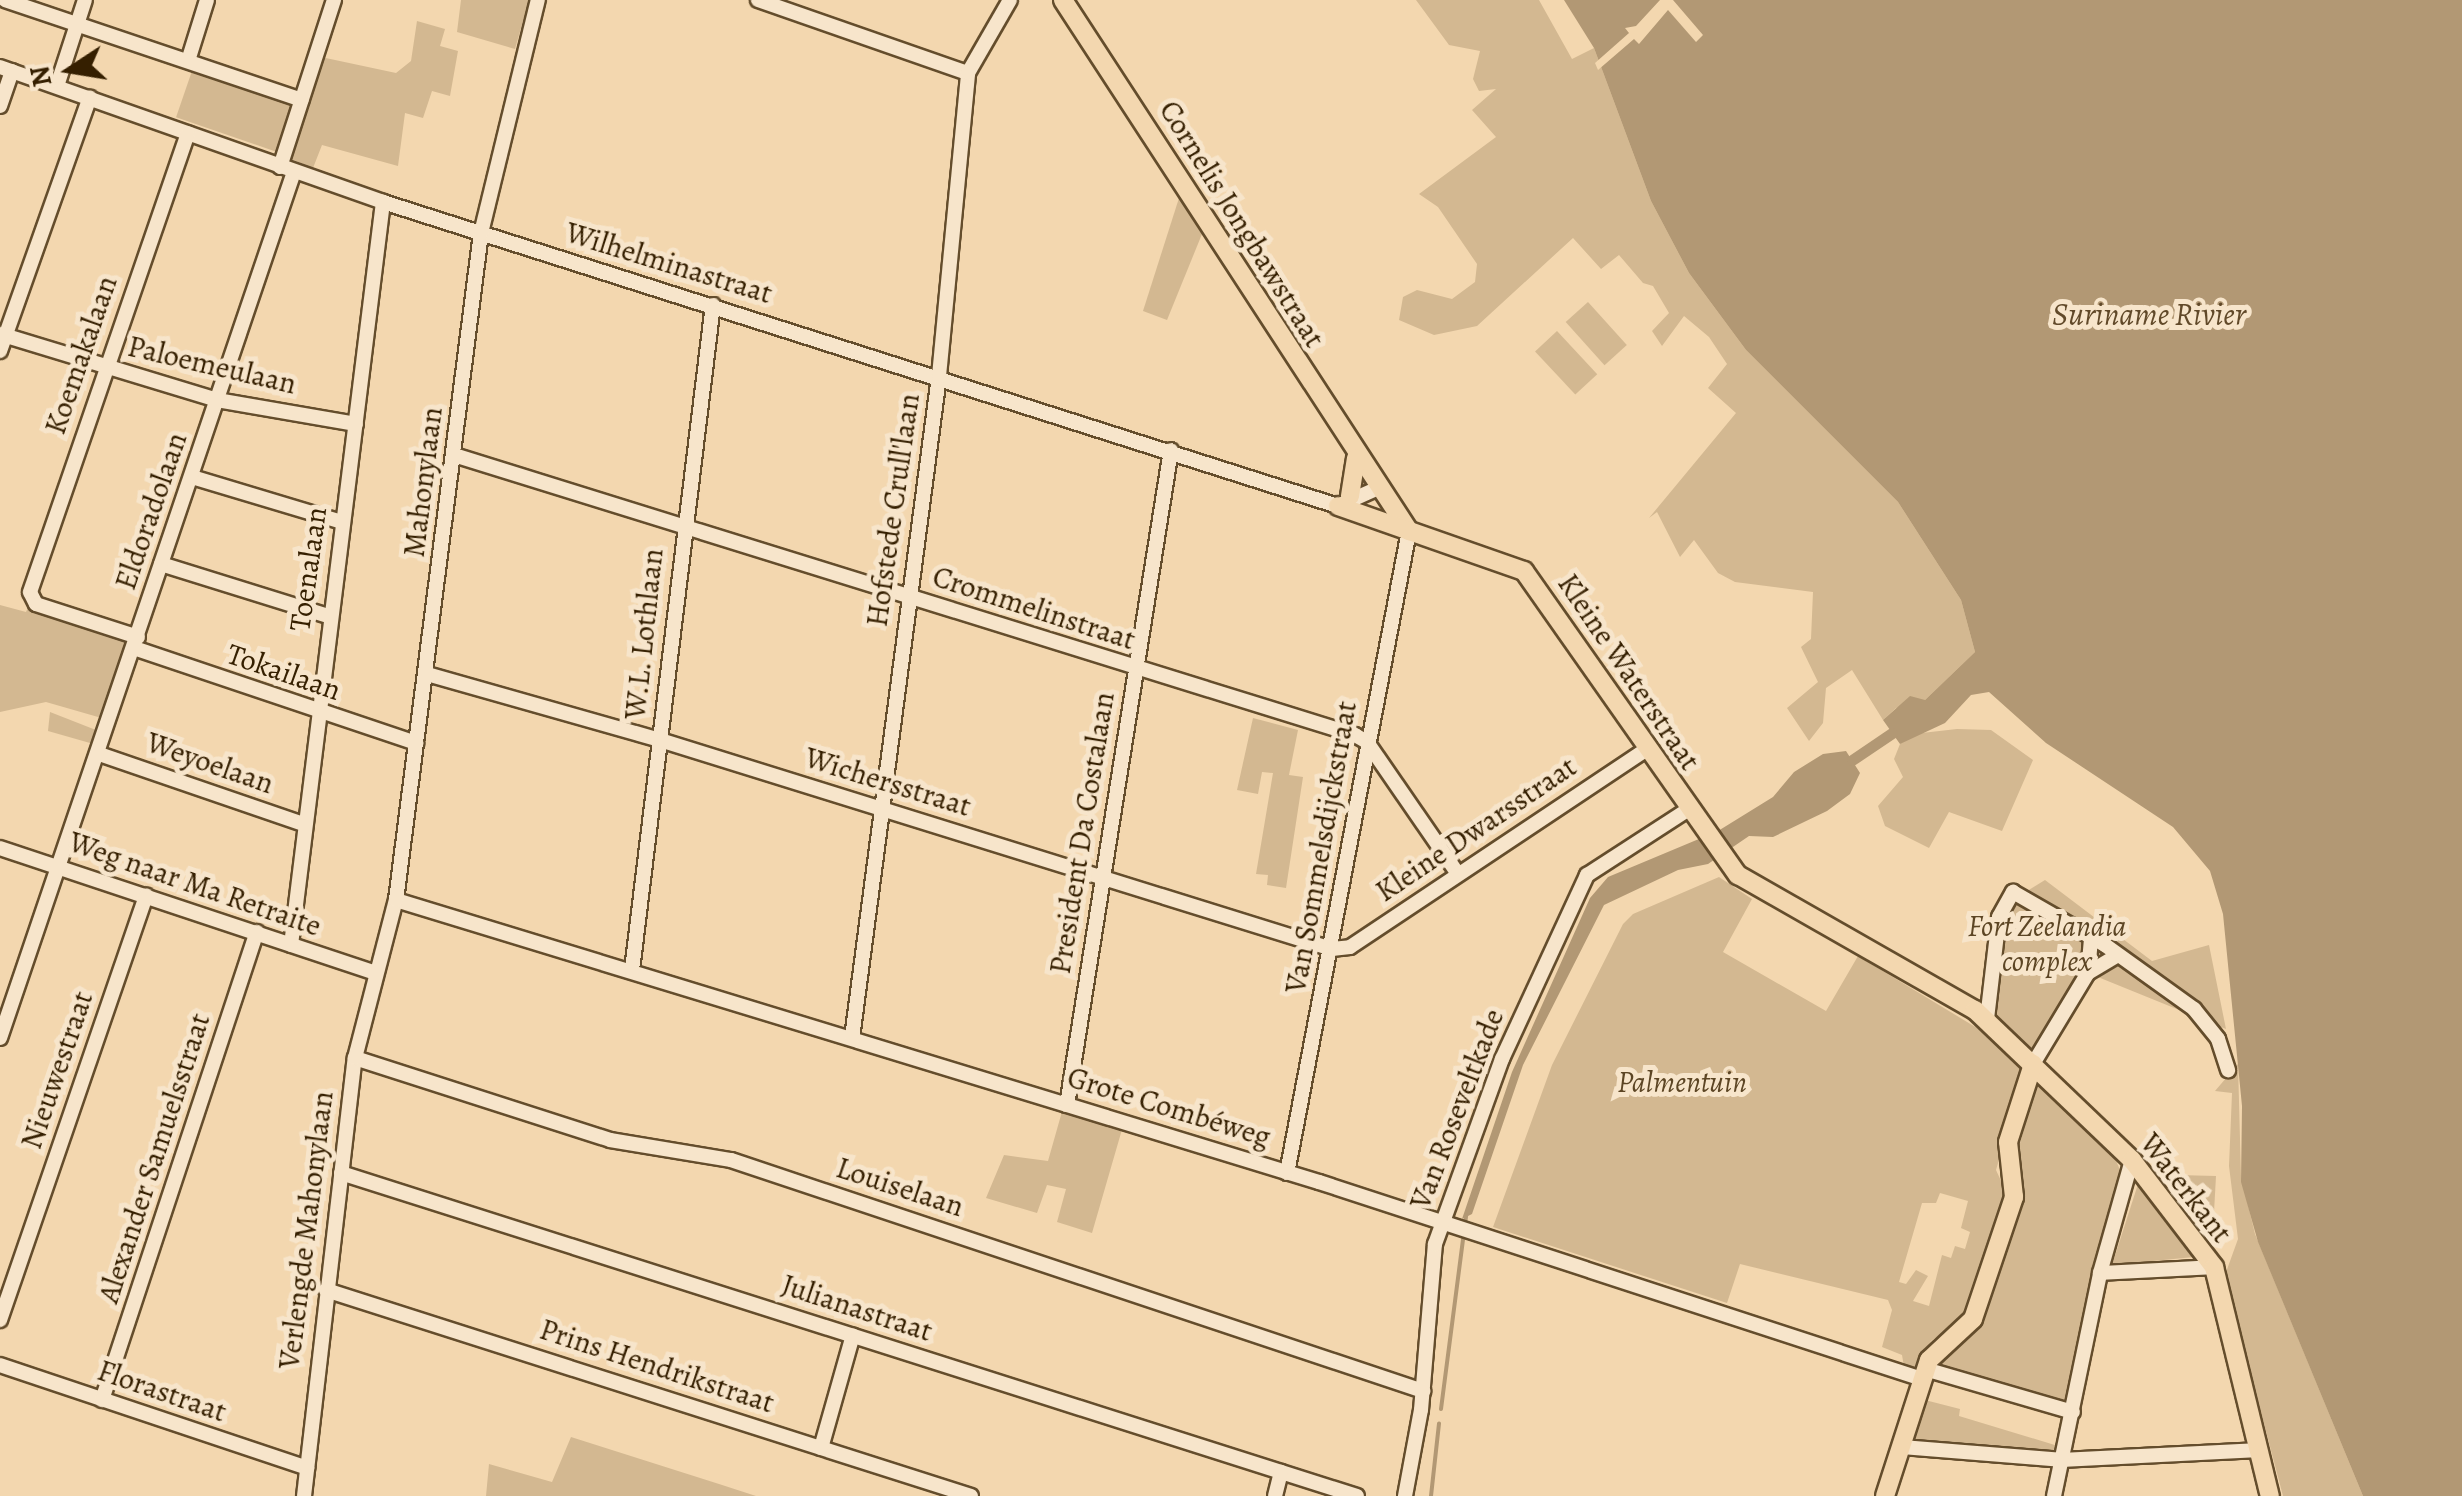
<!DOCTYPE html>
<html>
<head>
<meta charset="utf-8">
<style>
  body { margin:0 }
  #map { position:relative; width:2462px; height:1496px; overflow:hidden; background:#f3d7af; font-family:Alegreya,serif }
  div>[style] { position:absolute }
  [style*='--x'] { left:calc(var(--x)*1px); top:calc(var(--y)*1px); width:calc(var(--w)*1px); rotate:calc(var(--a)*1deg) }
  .green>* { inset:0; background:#d3b891; transform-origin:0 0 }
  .water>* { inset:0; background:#b29874 }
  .pier>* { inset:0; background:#f3d7af }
  .stream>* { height:4px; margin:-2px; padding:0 2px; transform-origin:2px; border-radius:2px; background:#b29874 }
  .canal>* { height:11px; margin:-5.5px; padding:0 5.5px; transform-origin:5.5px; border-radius:5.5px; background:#b29874 }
  .roads { filter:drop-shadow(2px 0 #644d2c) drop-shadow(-2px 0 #644d2c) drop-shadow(0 2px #644d2c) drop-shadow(0 -2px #644d2c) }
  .minor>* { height:14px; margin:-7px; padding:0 7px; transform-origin:7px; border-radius:7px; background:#f7e5cb }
  .major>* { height:18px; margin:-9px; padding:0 9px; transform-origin:9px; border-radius:9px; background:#f3d7af }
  span { translate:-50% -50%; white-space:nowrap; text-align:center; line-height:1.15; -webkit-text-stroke:10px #f7e5cb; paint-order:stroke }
  .street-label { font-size:30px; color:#351f00 }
  .park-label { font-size:30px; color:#5c4524; font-style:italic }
  .water-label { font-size:32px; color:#614929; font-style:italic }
  .north { position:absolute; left:20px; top:20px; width:100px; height:100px; -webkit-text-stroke:8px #f7e5cb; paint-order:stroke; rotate:258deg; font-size:28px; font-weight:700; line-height:40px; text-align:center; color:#351f00 }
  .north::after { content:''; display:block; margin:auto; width:35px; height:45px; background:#351f00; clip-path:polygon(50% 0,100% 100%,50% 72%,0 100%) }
</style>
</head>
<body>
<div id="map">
  <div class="green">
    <div style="clip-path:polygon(461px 0,529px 0,515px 49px,457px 32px)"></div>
    <div style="clip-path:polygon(1416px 0,1539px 0,1572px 59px,1594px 48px,1651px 201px,1689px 273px,1746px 350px,1898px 502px,1961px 600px,1975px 652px,1925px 700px,1896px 708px,1883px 720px,1852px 670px,1826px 688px,1823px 723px,1809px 741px,1787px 708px,1818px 682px,1801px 647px,1811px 639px,1813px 592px,1735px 582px,1718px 573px,1694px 540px,1680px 557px,1657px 512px,1649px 518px,1736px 413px,1708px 388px,1727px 364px,1709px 337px,1684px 316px,1662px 346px,1652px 331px,1669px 313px,1653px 286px,1643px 283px,1619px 255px,1601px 269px,1573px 238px,1477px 326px,1434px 335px,1399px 320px,1403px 297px,1417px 290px,1452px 299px,1475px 282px,1477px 264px,1438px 207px,1419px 194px,1496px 137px,1472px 110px,1496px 89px,1479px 91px,1473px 79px,1480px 51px,1449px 45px)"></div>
    <div style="clip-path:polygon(417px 21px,445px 29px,440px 46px,458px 51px,450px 96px,432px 91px,423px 118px,405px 113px,398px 166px,322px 145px,313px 168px,291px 159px,321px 57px,396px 73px,411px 61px)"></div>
    <div style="left:193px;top:68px;width:109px;height:52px;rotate:19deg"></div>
    <div style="clip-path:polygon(1179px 198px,1202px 234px,1167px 320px,1143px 311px)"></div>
    <div style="left:1588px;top:302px;width:58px;height:30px;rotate:48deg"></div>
    <div style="left:1557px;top:331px;width:59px;height:30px;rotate:47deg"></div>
    <div style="clip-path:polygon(0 605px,26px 612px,29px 605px,131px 640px,105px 719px,46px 702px,0 712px)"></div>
    <div style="clip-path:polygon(50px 712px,101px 732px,97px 745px,48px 731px)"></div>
    <div style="clip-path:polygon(1253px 718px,1298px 730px,1289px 775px,1303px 777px,1286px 888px,1267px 885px,1268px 875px,1256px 874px,1273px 773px,1262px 772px,1258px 794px,1237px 790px)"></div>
    <div style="clip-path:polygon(1957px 729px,1991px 730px,2033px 760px,2002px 831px,1949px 812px,1929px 848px,1885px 826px,1878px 806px,1903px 777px,1894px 759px,1900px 744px,1913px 734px)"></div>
    <div style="clip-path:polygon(evenodd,1719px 877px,1752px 899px,1723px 952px,1826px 1011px,1858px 956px,1977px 1028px,2025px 1070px,1996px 1170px,2007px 1194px,1966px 1315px,1931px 1341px,1913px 1370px,1904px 1367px,1902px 1355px,1882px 1347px,1892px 1310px,1888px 1300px,1740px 1264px,1727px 1303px,1493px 1227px,1552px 1065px,1623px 924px,1633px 914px,1719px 877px,1940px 1193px,1968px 1201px,1961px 1228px,1970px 1232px,1965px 1249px,1955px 1246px,1951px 1258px,1942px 1255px,1929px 1306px,1913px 1301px,1928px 1276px,1916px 1270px,1906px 1284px,1899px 1282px,1922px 1203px,1936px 1203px,1940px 1193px)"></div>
    <div style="clip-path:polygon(2045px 880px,2152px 961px,2209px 945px,2226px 1029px,2088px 973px,2033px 1064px,1987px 1019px,2008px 903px)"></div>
    <div style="clip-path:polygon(2238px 1064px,2241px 1176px,2255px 1234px,2363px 1496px,2283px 1496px,2225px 1275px,2238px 1239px,2229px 1166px,2232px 1093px,2215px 1091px)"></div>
    <div style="clip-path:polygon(2043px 1082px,2112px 1151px,2120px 1170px,2065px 1408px,1932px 1369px,1945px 1349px,1985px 1318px,2025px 1194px,2017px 1154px,2036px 1085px)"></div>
    <div style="clip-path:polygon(1063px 1108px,1123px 1126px,1092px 1233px,1057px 1222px,1066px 1189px,1047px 1185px,1037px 1213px,986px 1198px,1004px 1155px,1048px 1161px)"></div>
    <div style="clip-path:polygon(2177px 1175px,2216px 1176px,2214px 1212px,2188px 1210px,2168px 1184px)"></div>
    <div style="clip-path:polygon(2138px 1184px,2145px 1186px,2194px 1257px,2112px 1265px)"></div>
    <div style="clip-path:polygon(1921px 1399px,1960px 1409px,1959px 1416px,2058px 1446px,2050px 1453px,1915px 1439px,1911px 1430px)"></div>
    <div style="clip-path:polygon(571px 1437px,719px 1484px,756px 1496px,486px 1496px,489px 1464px,552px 1482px)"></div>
  </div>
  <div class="water">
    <div style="clip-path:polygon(1564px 0,2462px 0,2462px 1496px,2363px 1496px,2258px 1242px,2241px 1182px,2242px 1106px,2223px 914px,2210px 871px,2173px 827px,2046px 743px,1989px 692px,1971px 695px,1945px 723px,1900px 744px,1883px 720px,1910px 696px,1925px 700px,1975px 652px,1961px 600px,1898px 502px,1746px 350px,1689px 273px,1651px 201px,1594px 48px)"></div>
    <div style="clip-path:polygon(1846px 751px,1860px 773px,1850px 794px,1827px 811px,1773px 837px,1749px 836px,1708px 864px,1678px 870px,1604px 905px,1523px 1065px,1472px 1214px,1462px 1219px,1512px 1072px,1590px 898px,1608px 877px,1718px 831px,1773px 797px,1794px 772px,1823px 754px)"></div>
  </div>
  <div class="pier">
    <div style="clip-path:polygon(1660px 0,1673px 0,1703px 35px,1696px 42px,1668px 10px,1639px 44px,1634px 39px,1598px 70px,1595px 63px,1629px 33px,1625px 28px,1636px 26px)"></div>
  </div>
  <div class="stream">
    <div style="--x:1441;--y:1409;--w:195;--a:-82.6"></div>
    <div style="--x:1431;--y:1496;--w:73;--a:-83.7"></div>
  </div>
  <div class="canal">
    <div style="--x:1852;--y:760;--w:48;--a:-34"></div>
  </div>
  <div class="roads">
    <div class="minor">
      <div style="--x:5;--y:0;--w:313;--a:18.6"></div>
      <div style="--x:758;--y:0;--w:222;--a:19.2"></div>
      <div style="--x:188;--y:61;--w:64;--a:-72.7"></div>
      <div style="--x:0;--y:67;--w:406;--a:19.4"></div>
      <div style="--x:383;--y:202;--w:1002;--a:17.66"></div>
      <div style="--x:1338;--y:506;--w:42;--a:-24.1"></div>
      <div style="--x:57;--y:86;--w:90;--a:-72"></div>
      <div style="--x:0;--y:106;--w:37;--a:-71"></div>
      <div style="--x:280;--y:167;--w:176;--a:-72.1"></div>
      <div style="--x:0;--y:334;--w:227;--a:16.9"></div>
      <div style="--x:217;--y:400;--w:141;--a:9.8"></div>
      <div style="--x:0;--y:351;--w:269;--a:-70.5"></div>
      <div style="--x:454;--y:455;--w:944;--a:17.26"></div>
      <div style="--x:1355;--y:735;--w:14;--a:30"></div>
      <div style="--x:1367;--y:742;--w:160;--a:55.4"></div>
      <div style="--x:192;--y:477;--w:157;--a:16.7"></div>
      <div style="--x:161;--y:564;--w:175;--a:17.3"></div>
      <div style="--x:138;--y:637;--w:107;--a:-162.1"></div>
      <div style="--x:36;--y:604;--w:13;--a:-117"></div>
      <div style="--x:30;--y:592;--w:485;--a:-71"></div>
      <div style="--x:134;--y:648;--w:298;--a:18.6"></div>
      <div style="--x:427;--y:674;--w:242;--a:15.8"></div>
      <div style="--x:660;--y:740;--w:704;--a:17.28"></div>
      <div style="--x:1332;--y:949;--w:18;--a:-6"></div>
      <div style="--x:1350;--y:947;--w:358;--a:-33.7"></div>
      <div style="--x:99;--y:754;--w:217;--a:18.9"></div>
      <div style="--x:0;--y:848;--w:393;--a:18.4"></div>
      <div style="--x:396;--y:900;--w:965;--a:16.99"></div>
      <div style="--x:1319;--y:1182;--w:634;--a:18.09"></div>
      <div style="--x:291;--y:945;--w:749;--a:-82.94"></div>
      <div style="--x:632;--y:970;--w:670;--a:-83.06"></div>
      <div style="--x:2088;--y:973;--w:31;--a:-31"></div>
      <div style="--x:1987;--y:1019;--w:103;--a:-83.3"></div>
      <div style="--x:1999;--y:917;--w:29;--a:-61"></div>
      <div style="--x:2013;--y:892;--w:106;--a:29.9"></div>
      <div style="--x:2105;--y:945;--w:110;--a:35.7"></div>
      <div style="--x:2194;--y:1009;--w:38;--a:51"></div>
      <div style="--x:2218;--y:1039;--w:33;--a:72"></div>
      <div style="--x:0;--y:1038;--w:915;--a:-71.25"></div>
      <div style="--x:852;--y:1038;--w:668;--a:-82.51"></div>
      <div style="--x:939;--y:376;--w:304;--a:-84.5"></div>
      <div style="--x:968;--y:73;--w:84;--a:-60.1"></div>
      <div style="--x:355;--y:1058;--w:268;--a:17.8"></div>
      <div style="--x:610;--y:1140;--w:123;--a:9.4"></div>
      <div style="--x:731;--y:1160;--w:730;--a:18.46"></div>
      <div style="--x:2033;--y:1064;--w:106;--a:-58.9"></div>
      <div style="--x:2088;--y:973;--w:35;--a:-85"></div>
      <div style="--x:1067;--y:1105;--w:663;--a:-80.98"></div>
      <div style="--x:341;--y:1173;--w:1066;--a:17.64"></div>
      <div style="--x:1287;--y:1173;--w:653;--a:-79.24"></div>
      <div style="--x:2100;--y:1273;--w:114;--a:-3"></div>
      <div style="--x:326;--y:1290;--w:677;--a:17.71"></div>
      <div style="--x:0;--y:1320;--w:449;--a:-71"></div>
      <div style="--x:0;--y:1365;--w:324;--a:18.5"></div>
      <div style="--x:1925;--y:1369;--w:154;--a:16.2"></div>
      <div style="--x:102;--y:1400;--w:493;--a:-71.7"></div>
      <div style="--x:1902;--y:1447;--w:162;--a:4.6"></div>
      <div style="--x:2063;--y:1460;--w:195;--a:-2.9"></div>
      <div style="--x:821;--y:1448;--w:117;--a:-74.2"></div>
      <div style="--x:304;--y:1496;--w:441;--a:-83.4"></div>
      <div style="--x:355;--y:1058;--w:163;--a:-75.5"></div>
      <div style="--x:396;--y:900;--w:672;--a:-82.74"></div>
      <div style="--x:481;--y:233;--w:240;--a:-76.3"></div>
      <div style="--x:1275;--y:1496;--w:25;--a:-76"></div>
      <div style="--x:1405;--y:1496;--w:87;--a:-79.5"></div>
      <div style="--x:1421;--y:1410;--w:167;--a:-85.2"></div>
      <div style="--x:1435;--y:1244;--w:197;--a:-70.1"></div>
      <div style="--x:1502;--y:1059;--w:203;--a:-65.2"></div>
      <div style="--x:1587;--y:875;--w:121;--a:-32.9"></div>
      <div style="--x:2054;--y:1496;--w:228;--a:-78.3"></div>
      <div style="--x:2100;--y:1273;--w:117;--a:-74.2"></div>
    </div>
    <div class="major">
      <div style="--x:1063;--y:0;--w:634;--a:56.91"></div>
      <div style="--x:1350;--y:496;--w:38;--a:-81"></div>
      <div style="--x:1338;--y:506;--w:197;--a:19.3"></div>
      <div style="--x:1524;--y:571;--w:372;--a:54.9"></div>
      <div style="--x:1738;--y:875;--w:273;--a:29.7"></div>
      <div style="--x:1975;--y:1010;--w:217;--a:43.7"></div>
      <div style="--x:2132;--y:1160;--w:135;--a:52.5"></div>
      <div style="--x:2214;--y:1267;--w:236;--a:76.3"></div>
      <div style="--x:1885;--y:1496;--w:143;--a:-72.1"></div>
      <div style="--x:1929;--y:1360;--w:60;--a:-43"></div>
      <div style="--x:1973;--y:1319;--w:129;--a:-71.4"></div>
      <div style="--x:2014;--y:1197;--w:55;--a:-96.2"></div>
      <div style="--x:2008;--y:1142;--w:82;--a:-72.2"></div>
    </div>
  </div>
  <div class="street-label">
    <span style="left:1242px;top:224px;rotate:58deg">Cornelis Jongbawstraat</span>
    <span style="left:669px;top:263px;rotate:17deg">Wilhelminastraat</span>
    <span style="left:81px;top:355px;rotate:-71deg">Koemakalaan</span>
    <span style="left:212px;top:365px;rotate:13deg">Paloemeulaan</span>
    <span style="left:423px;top:482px;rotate:-83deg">Mahonylaan</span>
    <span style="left:893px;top:510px;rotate:-82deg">Hofstede Crull'laan</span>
    <span style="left:151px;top:511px;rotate:-71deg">Eldoradolaan</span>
    <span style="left:308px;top:569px;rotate:-82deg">Toenalaan</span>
    <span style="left:1034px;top:608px;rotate:18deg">Crommelinstraat</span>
    <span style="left:644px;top:634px;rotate:-84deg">W.L. Lothlaan</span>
    <span style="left:284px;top:672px;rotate:19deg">Tokailaan</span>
    <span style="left:1629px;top:672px;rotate:56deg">Kleine Waterstraat</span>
    <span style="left:210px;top:763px;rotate:19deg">Weyoelaan</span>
    <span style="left:888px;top:782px;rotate:17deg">Wichersstraat</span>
    <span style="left:1476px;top:829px;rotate:-34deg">Kleine Dwarsstraat</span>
    <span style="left:1082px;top:833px;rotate:-81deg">President Da Costalaan</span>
    <span style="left:1321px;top:847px;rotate:-80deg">Van Sommelsdijckstraat</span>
    <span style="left:195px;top:884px;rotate:19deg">Weg naar Ma Retraite</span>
    <span style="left:57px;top:1070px;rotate:-71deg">Nieuwestraat</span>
    <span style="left:1169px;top:1107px;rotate:17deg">Grote Combéweg</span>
    <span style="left:1457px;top:1109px;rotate:-69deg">Van Roseveltkade</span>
    <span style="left:154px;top:1158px;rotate:-72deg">Alexander Samuelsstraat</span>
    <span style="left:900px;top:1187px;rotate:18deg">Louiselaan</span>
    <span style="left:2186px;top:1188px;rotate:52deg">Waterkant</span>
    <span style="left:306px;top:1230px;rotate:-83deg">Verlengde Mahonylaan</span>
    <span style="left:857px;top:1308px;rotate:18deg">Julianastraat</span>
    <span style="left:657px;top:1366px;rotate:18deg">Prins Hendrikstraat</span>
    <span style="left:162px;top:1391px;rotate:19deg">Florastraat</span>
  </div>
  <div class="park-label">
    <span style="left:2047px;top:943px">Fort Zeelandia<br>complex</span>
    <span style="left:1682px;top:1082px">Palmentuin</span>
  </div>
  <div class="water-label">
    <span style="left:2149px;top:314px">Suriname Rivier</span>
  </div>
  <div class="north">N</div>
</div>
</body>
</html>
